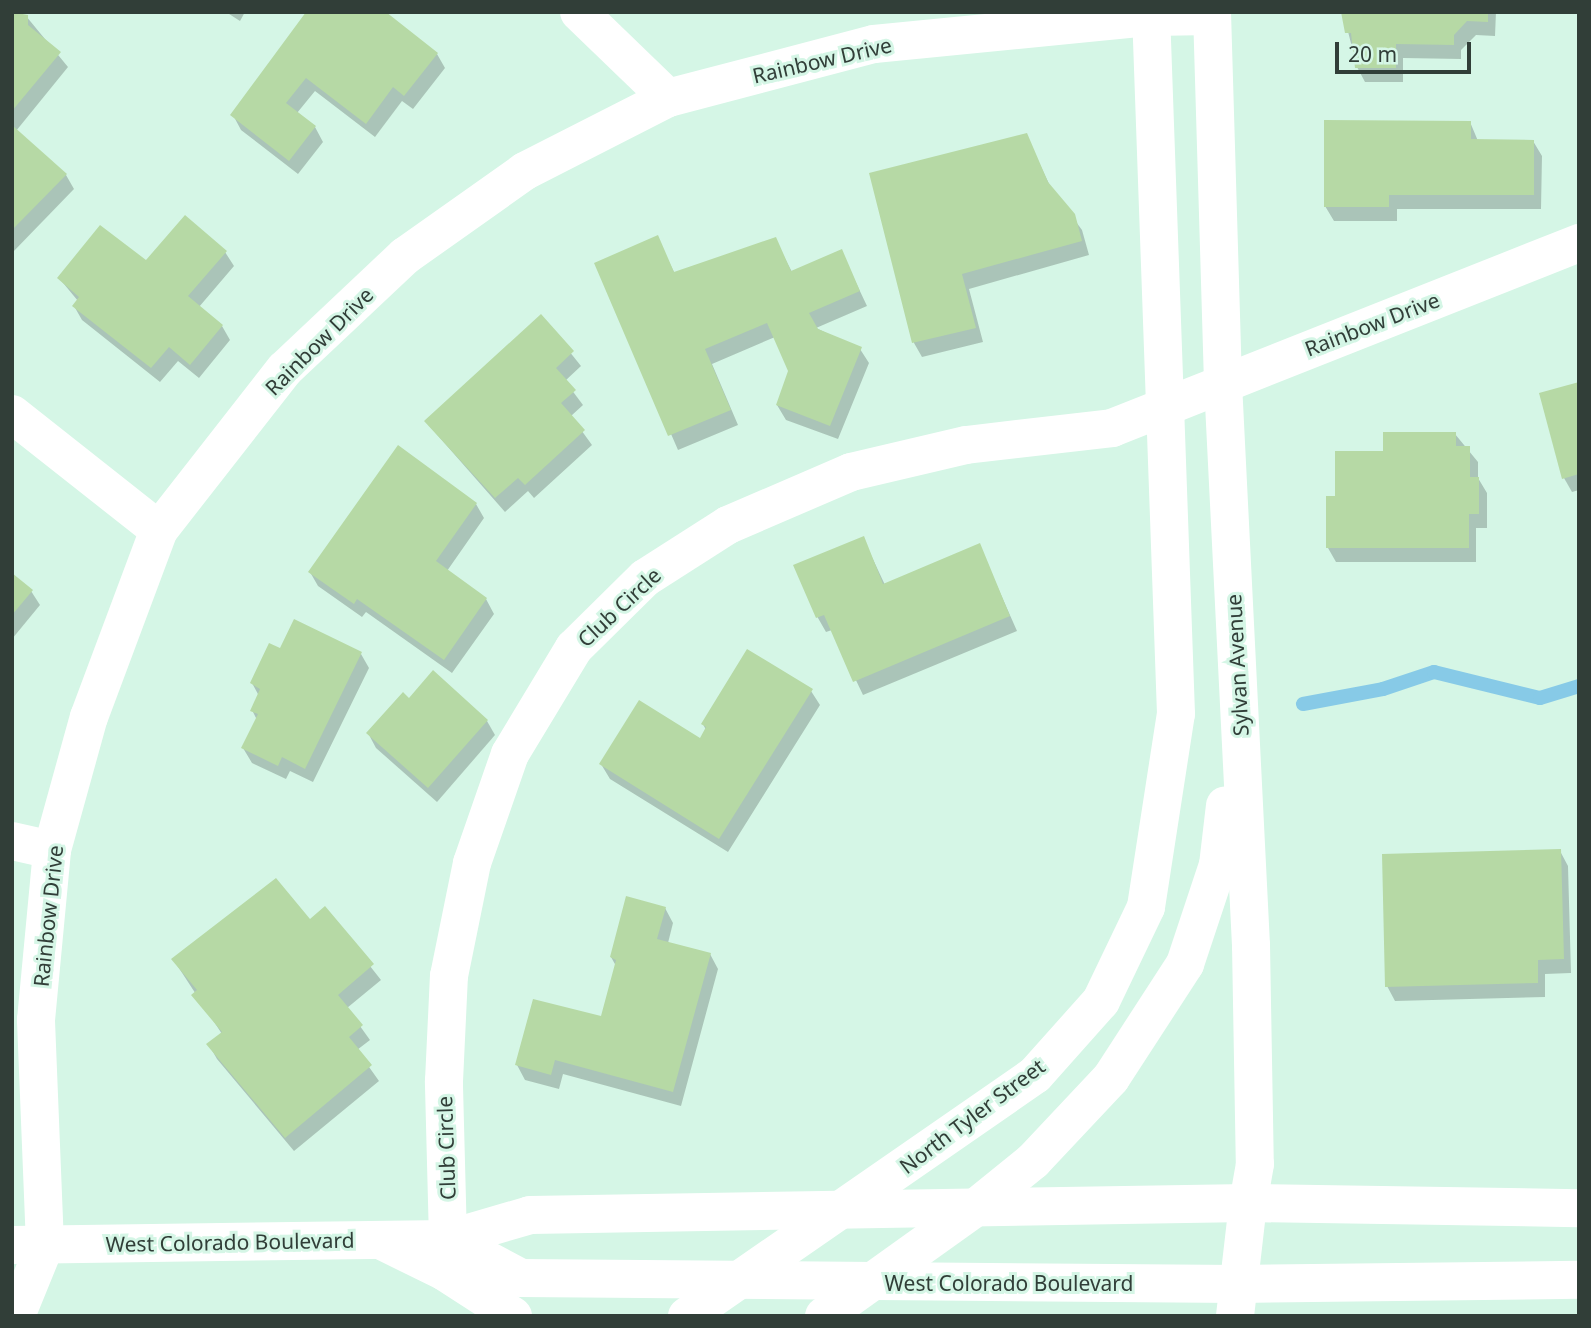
<!DOCTYPE html>
<html>
<head>
<meta charset="utf-8">
<style>
  body { margin:0 }
  #map { position:relative; width:1591px; height:1328px; overflow:hidden; background:#d5f6e6; font-family:"Noto Sans",sans-serif }
  div>[style] { position:absolute }
  [style*='--x'] { left:calc(var(--x)*1px); top:calc(var(--y)*1px); width:calc(var(--w)*1px); rotate:calc(var(--a)*1deg) }
  .shadow>* { inset:0; background:#0003 }
  .stream>* { height:14px; margin:-7px; padding:0 7px; transform-origin:7px; border-radius:7px; background:#87cae7 }
  .building>* { inset:0; background:#b6d9a5 }
  .minor>* { height:38px; margin:-19px; padding:0 19px; transform-origin:19px; border-radius:19px; background:#fff }
  .major>* { height:38px; margin:-19px; padding:0 19px; transform-origin:19px; border-radius:19px; background:#fff }
  span { translate:-50% -50%; white-space:nowrap; text-align:center; line-height:1.15; -webkit-text-stroke:6px #d5f6e6; paint-order:stroke }
  .street-label { font-size:21px; color:#313e38 }
  .frame { position:absolute; inset:0; border:14px solid #313e38; pointer-events:none }
  .scale { position:absolute; left:1335px; top:42px; width:136px; height:32px; box-sizing:border-box; border:4px solid #313e38; border-top:0; padding-left:9px; font-size:21px; line-height:24px; white-space:nowrap; color:#313e38; -webkit-text-stroke:5px #d5f6e6; paint-order:stroke }
</style>
</head>
<body>
<div id="map">
  <div class="shadow">
    <div style="clip-path:polygon(12px 12px,26px 16px,68px 67px,16px 131px,66px 175px,74px 189px,12px 253px)"></div>
    <div style="clip-path:polygon(226px 12px,245px 12px,240px 21px)"></div>
    <div style="clip-path:polygon(309px 12px,437px 54px,445px 68px,413px 109px,402px 101px,375px 137px,315px 91px,297px 113px,315px 127px,323px 142px,298px 174px,241px 130px,233px 115px)"></div>
    <div style="clip-path:polygon(1343px 12px,1496px 12px,1495px 36px,1476px 35px,1461px 50px,1461px 59px,1403px 58px,1403px 82px,1365px 82px,1357px 67px)"></div>
    <div style="clip-path:polygon(1470px 122px,1478px 141px,1533px 141px,1542px 156px,1541px 209px,1397px 209px,1397px 221px,1334px 221px,1325px 206px)"></div>
    <div style="clip-path:polygon(1026px 135px,1051px 188px,1082px 230px,1089px 255px,969px 289px,983px 342px,922px 357px,914px 343px,871px 174px)"></div>
    <div style="clip-path:polygon(657px 238px,675px 274px,775px 239px,792px 272px,841px 251px,867px 306px,816px 328px,860px 349px,869px 363px,838px 439px,786px 420px,777px 405px,790px 371px,775px 337px,712px 364px,738px 425px,678px 450px,597px 264px)"></div>
    <div style="clip-path:polygon(225px 252px,234px 266px,199px 307px,222px 326px,230px 340px,199px 378px,178px 361px,160px 382px,82px 320px,74px 306px,78px 301px,59px 278px)"></div>
    <div style="clip-path:polygon(541px 316px,581px 366px,565px 381px,583px 405px,571px 416px,592px 445px,534px 498px,528px 491px,505px 512px,426px 422px)"></div>
    <div style="clip-path:polygon(1579px 384px,1579px 490px,1572px 492px,1564px 478px)"></div>
    <div style="clip-path:polygon(1455px 434px,1478px 462px,1478px 478px,1487px 493px,1487px 528px,1476px 528px,1476px 562px,1336px 562px,1328px 548px,1336px 498px,1385px 453px)"></div>
    <div style="clip-path:polygon(476px 504px,484px 518px,447px 571px,486px 599px,494px 614px,452px 673px,366px 612px,362px 617px,318px 586px,310px 572px)"></div>
    <div style="clip-path:polygon(863px 538px,885px 585px,979px 545px,1017px 631px,863px 695px,832px 630px,826px 632px,818px 618px,796px 566px)"></div>
    <div style="clip-path:polygon(12px 575px,31px 591px,40px 605px,12px 639px)"></div>
    <div style="clip-path:polygon(280px 650px,361px 654px,369px 668px,313px 782px,290px 771px,286px 779px,252px 763px,243px 748px,257px 720px,252px 710px,259px 696px,252px 683px)"></div>
    <div style="clip-path:polygon(811px 691px,820px 705px,728px 852px,610px 779px,601px 764px,700px 740px,706px 730px,703px 724px)"></div>
    <div style="clip-path:polygon(409px 700px,487px 721px,495px 735px,437px 802px,376px 748px,368px 733px)"></div>
    <div style="clip-path:polygon(1560px 851px,1568px 866px,1571px 973px,1545px 974px,1545px 997px,1395px 1001px,1387px 986px)"></div>
    <div style="clip-path:polygon(665px 908px,673px 923px,668px 943px,710px 954px,718px 969px,681px 1106px,563px 1074px,559px 1089px,525px 1080px,517px 1065px,602px 1019px,616px 966px,611px 957px)"></div>
    <div style="clip-path:polygon(325px 909px,381px 980px,347px 1008px,370px 1040px,357px 1050px,379px 1081px,294px 1151px,217px 1059px,209px 1045px,222px 1034px,173px 959px,309px 921px)"></div>
  </div>
  <div class="stream">
    <div style="--x:1303;--y:704;--w:81;--a:-10.6"></div>
    <div style="--x:1383;--y:689;--w:54;--a:-18.4"></div>
    <div style="--x:1434;--y:672;--w:109;--a:13.8"></div>
    <div style="--x:1540;--y:698;--w:41;--a:-17.1"></div>
  </div>
  <div class="building">
    <div style="clip-path:polygon(12px 12px,28px 15px,28px 25px,61px 52px,12px 111px)"></div>
    <div style="clip-path:polygon(306px 12px,386px 12px,438px 53px,404px 96px,393px 87px,366px 124px,306px 78px,286px 103px,316px 126px,289px 161px,230px 115px)"></div>
    <div style="clip-path:polygon(1341px 12px,1488px 12px,1488px 22px,1467px 21px,1454px 35px,1454px 45px,1396px 44px,1396px 68px,1355px 68px,1351px 33px,1345px 33px)"></div>
    <div style="clip-path:polygon(1324px 120px,1471px 121px,1471px 139px,1534px 140px,1534px 195px,1389px 195px,1389px 207px,1324px 207px)"></div>
    <div style="clip-path:polygon(12px 125px,67px 174px,12px 230px)"></div>
    <div style="clip-path:polygon(1027px 133px,1048px 182px,1075px 214px,1082px 241px,962px 274px,976px 328px,912px 343px,869px 173px)"></div>
    <div style="clip-path:polygon(185px 215px,227px 251px,188px 296px,223px 325px,190px 365px,169px 347px,151px 368px,72px 306px,79px 297px,57px 278px,100px 225px,146px 260px)"></div>
    <div style="clip-path:polygon(658px 235px,674px 272px,776px 237px,791px 271px,842px 249px,860px 291px,809px 313px,818px 329px,862px 347px,830px 426px,776px 405px,788px 371px,767px 323px,705px 349px,731px 410px,668px 436px,594px 263px)"></div>
    <div style="clip-path:polygon(541px 314px,574px 351px,556px 368px,576px 390px,561px 403px,585px 430px,525px 485px,518px 478px,495px 498px,424px 421px)"></div>
    <div style="clip-path:polygon(1579px 382px,1579px 474px,1562px 479px,1539px 393px)"></div>
    <div style="clip-path:polygon(1383px 432px,1456px 432px,1456px 446px,1470px 446px,1470px 477px,1479px 477px,1479px 514px,1469px 514px,1469px 548px,1326px 548px,1326px 496px,1335px 496px,1335px 451px,1383px 451px)"></div>
    <div style="clip-path:polygon(398px 445px,477px 503px,436px 561px,487px 598px,444px 660px,357px 599px,354px 604px,308px 572px)"></div>
    <div style="clip-path:polygon(864px 536px,883px 584px,980px 543px,1010px 616px,853px 682px,824px 615px,816px 618px,793px 565px)"></div>
    <div style="clip-path:polygon(12px 573px,33px 590px,12px 615px)"></div>
    <div style="clip-path:polygon(294px 619px,362px 652px,305px 769px,282px 757px,278px 766px,241px 748px,258px 714px,250px 711px,260px 689px,250px 683px,269px 643px,280px 648px)"></div>
    <div style="clip-path:polygon(747px 649px,813px 689px,719px 839px,599px 764px,639px 700px,700px 738px,706px 727px,701px 724px)"></div>
    <div style="clip-path:polygon(433px 670px,488px 720px,428px 788px,366px 733px,403px 692px,409px 698px)"></div>
    <div style="clip-path:polygon(1561px 849px,1564px 959px,1538px 960px,1538px 983px,1385px 987px,1382px 854px)"></div>
    <div style="clip-path:polygon(276px 878px,310px 919px,325px 906px,374px 964px,338px 995px,363px 1025px,349px 1037px,372px 1065px,285px 1138px,206px 1044px,222px 1032px,191px 995px,197px 990px,171px 959px)"></div>
    <div style="clip-path:polygon(626px 896px,666px 907px,657px 939px,711px 953px,673px 1092px,555px 1060px,551px 1075px,515px 1065px,533px 999px,601px 1016px,616px 960px,610px 957px)"></div>
  </div>
  <div class="minor">
    <div style="--x:579;--y:12;--w:124;--a:44"></div>
    <div style="--x:12;--y:414;--w:187;--a:38.3"></div>
    <div style="--x:12;--y:841;--w:41;--a:12.7"></div>
    <div style="--x:448;--y:1239;--w:158;--a:-91.5"></div>
    <div style="--x:444;--y:1081;--w:105;--a:-87.3"></div>
    <div style="--x:449;--y:976;--w:115;--a:-78.5"></div>
    <div style="--x:472;--y:863;--w:115;--a:-70.8"></div>
    <div style="--x:510;--y:754;--w:124;--a:-58.9"></div>
    <div style="--x:574;--y:648;--w:100;--a:-44.6"></div>
    <div style="--x:645;--y:578;--w:98;--a:-32.6"></div>
    <div style="--x:728;--y:525;--w:134;--a:-23.3"></div>
    <div style="--x:851;--y:472;--w:118;--a:-13.2"></div>
    <div style="--x:966;--y:445;--w:147;--a:-6.6"></div>
    <div style="--x:1112;--y:428;--w:502;--a:-21.61"></div>
    <div style="--x:448;--y:1239;--w:83;--a:28.1"></div>
    <div style="--x:521;--y:1278;--w:718;--a:0.48"></div>
    <div style="--x:1239;--y:1284;--w:340;--a:-0.7"></div>
    <div style="--x:12;--y:1245;--w:436;--a:-0.8"></div>
    <div style="--x:448;--y:1239;--w:85;--a:-16.3"></div>
    <div style="--x:530;--y:1215;--w:718;--a:-0.96"></div>
    <div style="--x:1248;--y:1203;--w:331;--a:0.9"></div>
    <div style="--x:16;--y:1316;--w:77;--a:-67.8"></div>
    <div style="--x:45;--y:1245;--w:225;--a:-92.3"></div>
    <div style="--x:36;--y:1020;--w:171;--a:-84.6"></div>
    <div style="--x:52;--y:850;--w:138;--a:-74.5"></div>
    <div style="--x:89;--y:717;--w:200;--a:-69.5"></div>
    <div style="--x:159;--y:530;--w:204;--a:-52"></div>
    <div style="--x:285;--y:369;--w:165;--a:-43.3"></div>
    <div style="--x:405;--y:256;--w:147;--a:-35.3"></div>
    <div style="--x:525;--y:171;--w:161;--a:-27"></div>
    <div style="--x:668;--y:98;--w:213;--a:-14.7"></div>
    <div style="--x:874;--y:44;--w:278;--a:-5.6"></div>
    <div style="--x:1151;--y:17;--w:61;--a:-0.9"></div>
    <div style="--x:1235;--y:1316;--w:114;--a:-83.4"></div>
  </div>
  <div class="major">
    <div style="--x:1212;--y:12;--w:371;--a:88.3"></div>
    <div style="--x:1223;--y:383;--w:563;--a:87.15"></div>
    <div style="--x:1251;--y:945;--w:219;--a:89"></div>
    <div style="--x:1255;--y:1164;--w:40;--a:100"></div>
    <div style="--x:380;--y:1240;--w:72;--a:26.2"></div>
    <div style="--x:445;--y:1272;--w:81;--a:32.9"></div>
    <div style="--x:687;--y:1316;--w:423;--a:-34.7"></div>
    <div style="--x:1035;--y:1075;--w:99;--a:-48.3"></div>
    <div style="--x:1101;--y:1001;--w:104;--a:-64.4"></div>
    <div style="--x:1146;--y:907;--w:195;--a:-81.2"></div>
    <div style="--x:1176;--y:714;--w:702;--a:-92.04"></div>
    <div style="--x:824;--y:1316;--w:186;--a:-35.6"></div>
    <div style="--x:975;--y:1208;--w:75;--a:-39"></div>
    <div style="--x:1033;--y:1161;--w:114;--a:-46.8"></div>
    <div style="--x:1111;--y:1078;--w:136;--a:-57"></div>
    <div style="--x:1185;--y:964;--w:104;--a:-71.6"></div>
    <div style="--x:1218;--y:865;--w:60;--a:-83.3"></div>
  </div>
  <div class="street-label">
    <span style="left:822px;top:60px;rotate:-13deg">Rainbow Drive</span>
    <span style="left:1372px;top:324px;rotate:-21deg">Rainbow Drive</span>
    <span style="left:319px;top:341px;rotate:-45deg">Rainbow Drive</span>
    <span style="left:619px;top:607px;rotate:-43deg">Club Circle</span>
    <span style="left:1237px;top:665px;rotate:-93deg">Sylvan Avenue</span>
    <span style="left:48px;top:916px;rotate:-84deg">Rainbow Drive</span>
    <span style="left:972px;top:1116px;rotate:-37deg">North Tyler Street</span>
    <span style="left:446px;top:1148px;rotate:-92deg">Club Circle</span>
    <span style="left:230px;top:1242px;rotate:-1deg">West Colorado Boulevard</span>
    <span style="left:1009px;top:1283px">West Colorado Boulevard</span>
  </div>
  <div class="frame"></div>
  <div class="scale">20 m</div>
</div>
</body>
</html>
